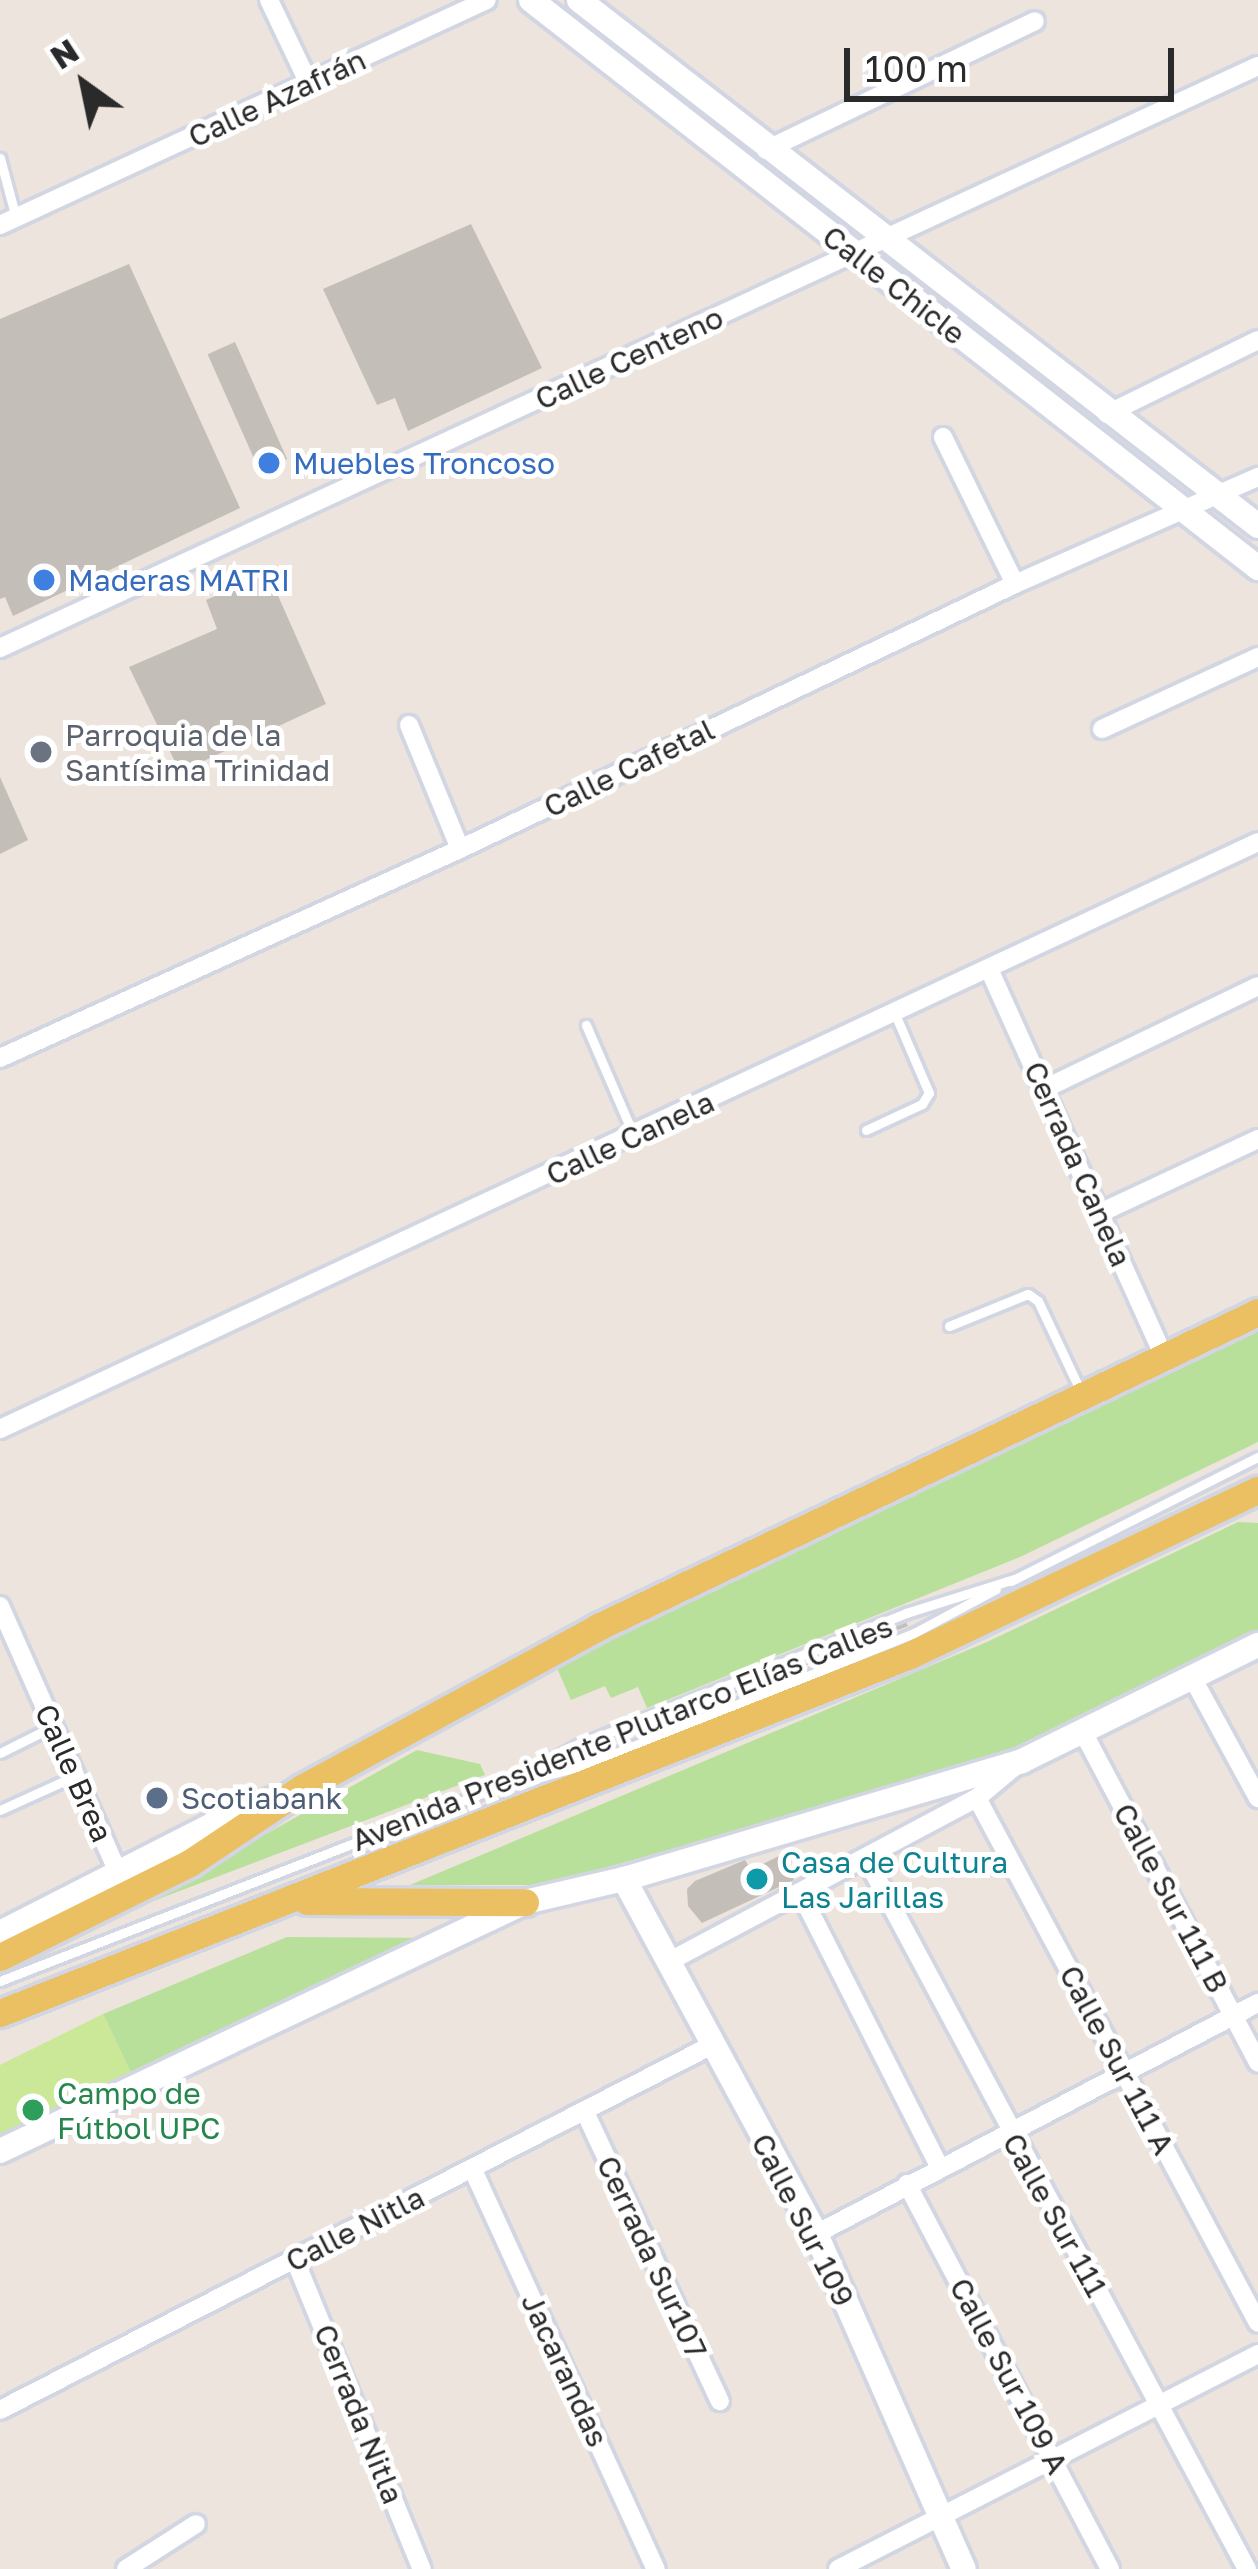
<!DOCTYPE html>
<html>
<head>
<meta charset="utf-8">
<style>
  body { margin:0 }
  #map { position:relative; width:1258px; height:2569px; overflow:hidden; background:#ece4dd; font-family:"Golos Text",sans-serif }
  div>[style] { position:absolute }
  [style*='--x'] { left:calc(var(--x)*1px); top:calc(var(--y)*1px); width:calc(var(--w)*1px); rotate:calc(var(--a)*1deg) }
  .green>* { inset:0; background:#b8e09b }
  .pitch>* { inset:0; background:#cbe798 }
  .building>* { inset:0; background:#c4beb9; transform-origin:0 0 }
  .roads { filter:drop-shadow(3px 0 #d2d6e2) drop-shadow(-3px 0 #d2d6e2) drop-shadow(0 3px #d2d6e2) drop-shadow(0 -3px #d2d6e2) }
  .lane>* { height:9px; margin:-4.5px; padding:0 4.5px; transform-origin:4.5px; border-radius:4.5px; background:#fff }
  .street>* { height:18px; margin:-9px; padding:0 9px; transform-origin:9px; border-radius:9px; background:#fff }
  .secondary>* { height:24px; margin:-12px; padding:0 12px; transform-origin:12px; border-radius:12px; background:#fff }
  .primary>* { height:27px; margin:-13.5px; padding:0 13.5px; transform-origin:13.5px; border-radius:13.5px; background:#eac063 }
  .dots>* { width:33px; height:33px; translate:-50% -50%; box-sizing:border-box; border:6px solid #fff; border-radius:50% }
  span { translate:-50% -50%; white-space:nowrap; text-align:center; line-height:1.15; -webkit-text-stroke:10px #fff; paint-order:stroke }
  .street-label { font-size:30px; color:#2a2a2a }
  .shop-label { font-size:30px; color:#366cbe }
  .left { translate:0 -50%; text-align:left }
  .worship-label { font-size:30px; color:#5b616d }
  .service-label { font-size:30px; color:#4e5e75 }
  .culture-label { font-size:30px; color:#0d838f }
  .leisure-label { font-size:30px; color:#27864d }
  .north { position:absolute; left:24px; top:24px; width:120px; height:120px; -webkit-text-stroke:9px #fff; paint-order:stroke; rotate:327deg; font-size:33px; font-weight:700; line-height:48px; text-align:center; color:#2a2a2a }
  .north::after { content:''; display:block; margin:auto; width:42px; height:54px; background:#2a2a2a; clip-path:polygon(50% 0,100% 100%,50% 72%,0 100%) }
  .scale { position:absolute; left:844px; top:48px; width:330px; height:54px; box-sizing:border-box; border:6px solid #2a2a2a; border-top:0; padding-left:15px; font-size:36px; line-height:42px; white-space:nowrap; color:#2a2a2a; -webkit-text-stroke:9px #fff; paint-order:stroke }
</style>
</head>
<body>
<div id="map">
  <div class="green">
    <div style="clip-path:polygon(1258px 1320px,1258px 1442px,1020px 1557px,647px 1708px,638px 1687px,611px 1698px,605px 1686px,571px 1700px,556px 1666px)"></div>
    <div style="clip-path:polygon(1238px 1522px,1258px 1523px,1258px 1637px,1016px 1754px,542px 1885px,410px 1885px,987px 1642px)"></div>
    <div style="clip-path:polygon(417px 1750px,480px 1764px,485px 1775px,127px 1911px)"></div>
    <div style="clip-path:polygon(287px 1937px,438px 1938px,133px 2077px,103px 2014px)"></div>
  </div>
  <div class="pitch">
    <div style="clip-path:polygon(103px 2014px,133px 2077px,0 2143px,0 2065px)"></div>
  </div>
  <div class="building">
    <div style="clip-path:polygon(471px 224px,542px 368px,408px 431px,395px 398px,377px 405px,323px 289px)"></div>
    <div style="clip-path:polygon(129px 264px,240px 508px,13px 616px,5px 597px,0 599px,0 319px)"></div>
    <div style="left:235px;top:342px;width:128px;height:30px;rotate:66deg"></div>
    <div style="clip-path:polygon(268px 573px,326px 704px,180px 772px,129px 667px,217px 629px,206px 600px)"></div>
    <div style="clip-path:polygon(0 777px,28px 840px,0 854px)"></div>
    <div style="clip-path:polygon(906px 1622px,908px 1626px,665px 1720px)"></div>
    <div style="clip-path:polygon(781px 1855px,794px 1880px,702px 1923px,688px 1906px,687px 1889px,695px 1881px,745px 1860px,751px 1870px)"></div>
  </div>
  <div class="roads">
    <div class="lane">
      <div style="--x:0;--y:158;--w:62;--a:75.1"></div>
      <div style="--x:586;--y:1025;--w:121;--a:66.6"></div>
      <div style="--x:866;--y:1130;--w:62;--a:-24.9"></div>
      <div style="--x:922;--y:1104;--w:13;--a:-58"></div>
      <div style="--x:929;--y:1093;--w:86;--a:-113.3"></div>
      <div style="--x:949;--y:1326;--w:85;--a:-22.1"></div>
      <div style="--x:1028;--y:1294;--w:12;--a:35"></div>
      <div style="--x:1038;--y:1301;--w:101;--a:64.7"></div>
      <div style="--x:1011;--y:1581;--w:276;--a:-26.7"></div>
      <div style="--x:0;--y:1753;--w:60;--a:-26.6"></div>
      <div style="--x:512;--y:1784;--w:76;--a:-14.4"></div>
      <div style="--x:586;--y:1765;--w:354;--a:-21.9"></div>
      <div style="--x:914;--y:1633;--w:93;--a:-28.2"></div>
      <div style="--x:0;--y:1810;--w:82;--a:-24.4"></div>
      <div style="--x:0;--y:1981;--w:531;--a:-21.3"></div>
      <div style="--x:495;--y:1788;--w:93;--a:-27.4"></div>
      <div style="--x:578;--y:1745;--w:354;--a:-21.9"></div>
      <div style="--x:906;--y:1613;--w:113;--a:-17.5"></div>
    </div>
    <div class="street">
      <div style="--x:269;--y:0;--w:93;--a:64.5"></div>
      <div style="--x:766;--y:150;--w:298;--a:-25.6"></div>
      <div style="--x:0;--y:225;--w:536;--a:-24.8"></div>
      <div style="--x:1107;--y:414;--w:168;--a:-26.1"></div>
      <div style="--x:943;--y:437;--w:164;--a:63.9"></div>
      <div style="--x:0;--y:648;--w:1386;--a:-24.83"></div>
      <div style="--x:409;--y:725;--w:134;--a:67.6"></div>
      <div style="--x:1102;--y:729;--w:172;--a:-24.8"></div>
      <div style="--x:989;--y:969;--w:428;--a:65.7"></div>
      <div style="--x:0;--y:1058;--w:505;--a:-24.43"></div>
      <div style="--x:460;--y:849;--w:615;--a:-25.52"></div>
      <div style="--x:1015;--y:584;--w:266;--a:-23.8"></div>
      <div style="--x:1044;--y:1089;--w:237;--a:-25.7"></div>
      <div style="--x:1102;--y:1212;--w:172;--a:-25.1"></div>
      <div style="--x:0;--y:1429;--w:1388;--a:-25.01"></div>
      <div style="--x:0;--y:1606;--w:293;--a:66.1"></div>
      <div style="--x:1192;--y:1677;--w:138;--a:61.4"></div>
      <div style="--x:1083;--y:1732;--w:374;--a:62.1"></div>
      <div style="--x:977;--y:1798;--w:595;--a:61.84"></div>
      <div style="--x:867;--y:1860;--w:804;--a:61.81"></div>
      <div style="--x:801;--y:1894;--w:305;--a:63.1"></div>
      <div style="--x:668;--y:1962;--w:350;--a:-28"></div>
      <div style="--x:977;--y:1798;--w:47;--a:-39.8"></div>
      <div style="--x:585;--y:2112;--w:319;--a:65"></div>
      <div style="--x:473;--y:2170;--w:439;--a:65.4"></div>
      <div style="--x:907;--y:2184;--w:435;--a:62.2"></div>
      <div style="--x:816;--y:2234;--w:499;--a:-27.6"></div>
      <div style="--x:295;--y:2260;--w:334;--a:67.7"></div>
      <div style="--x:0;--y:2410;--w:798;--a:-27.14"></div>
      <div style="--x:126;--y:2569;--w:83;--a:-32.7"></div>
      <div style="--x:838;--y:2569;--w:472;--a:-27.1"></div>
    </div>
    <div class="secondary">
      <div style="--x:531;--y:0;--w:923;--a:38"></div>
      <div style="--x:579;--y:0;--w:859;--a:37.76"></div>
      <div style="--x:624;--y:1879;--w:404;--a:61.6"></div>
      <div style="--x:816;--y:2234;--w:366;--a:66.2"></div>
      <div style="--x:0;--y:1933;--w:238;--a:-27"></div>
      <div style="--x:212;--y:1825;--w:65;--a:-22.6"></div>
      <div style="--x:0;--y:2151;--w:581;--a:-25.37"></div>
      <div style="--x:525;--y:1902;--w:102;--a:-13.1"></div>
      <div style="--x:624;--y:1879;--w:415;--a:-16.5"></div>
      <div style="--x:1022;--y:1761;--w:263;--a:-26.2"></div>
    </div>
    <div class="primary">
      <div style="--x:307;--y:1901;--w:218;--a:0.3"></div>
      <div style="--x:0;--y:1957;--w:213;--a:-26.4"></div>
      <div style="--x:191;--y:1862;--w:133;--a:-33.7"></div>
      <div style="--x:302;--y:1788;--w:337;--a:-28.5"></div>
      <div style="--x:598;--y:1627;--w:731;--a:-25.51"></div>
      <div style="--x:0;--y:2013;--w:978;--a:-21.48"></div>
      <div style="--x:910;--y:1655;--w:385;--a:-25.4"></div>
    </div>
  </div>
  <div class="dots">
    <div style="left:269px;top:463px;background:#3f7fe0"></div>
    <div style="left:44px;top:580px;background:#3f7fe0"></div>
    <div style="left:41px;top:752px;background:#6b7280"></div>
    <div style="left:157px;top:1798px;background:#5c6f8a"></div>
    <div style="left:757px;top:1879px;background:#0f9aa8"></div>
    <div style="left:33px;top:2110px;background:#2e9e5b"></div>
  </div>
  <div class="street-label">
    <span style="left:277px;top:98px;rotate:-25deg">Calle Azafrán</span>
    <span style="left:894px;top:285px;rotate:38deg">Calle Chicle</span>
    <span style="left:629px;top:358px;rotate:-25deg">Calle Centeno</span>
    <span style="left:629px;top:768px;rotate:-26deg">Calle Cafetal</span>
    <span style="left:630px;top:1138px;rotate:-25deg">Calle Canela</span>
    <span style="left:1078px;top:1164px;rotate:66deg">Cerrada Canela</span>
    <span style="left:622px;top:1733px;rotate:-22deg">Avenida Presidente Plutarco Elías Calles</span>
    <span style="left:74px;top:1773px;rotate:66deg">Calle Brea</span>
    <span style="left:1171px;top:1898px;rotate:62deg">Calle Sur 111 B</span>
    <span style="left:1117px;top:2060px;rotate:62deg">Calle Sur 111 A</span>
    <span style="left:1055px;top:2215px;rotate:61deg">Calle Sur 111</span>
    <span style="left:803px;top:2220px;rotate:63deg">Calle Sur 109</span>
    <span style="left:355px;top:2229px;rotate:-27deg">Calle Nitla</span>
    <span style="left:652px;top:2257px;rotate:65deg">Cerrada Sur107</span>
    <span style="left:565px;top:2370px;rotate:65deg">Jacarandas</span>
    <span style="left:1009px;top:2376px;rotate:62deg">Calle Sur 109 A</span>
    <span style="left:359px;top:2414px;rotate:68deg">Cerrada Nitla</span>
  </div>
  <div class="shop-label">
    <span class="left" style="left:293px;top:463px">Muebles Troncoso</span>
    <span class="left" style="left:68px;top:580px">Maderas MATRI</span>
  </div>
  <div class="worship-label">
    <span class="left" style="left:65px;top:752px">Parroquia de la<br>Santísima Trinidad</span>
  </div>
  <div class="service-label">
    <span class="left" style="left:181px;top:1798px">Scotiabank</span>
  </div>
  <div class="culture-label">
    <span class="left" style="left:781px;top:1879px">Casa de Cultura<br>Las Jarillas</span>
  </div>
  <div class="leisure-label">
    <span class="left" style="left:57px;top:2110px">Campo de<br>Fútbol UPC</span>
  </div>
  <div class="north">N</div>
  <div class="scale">100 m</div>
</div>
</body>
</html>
